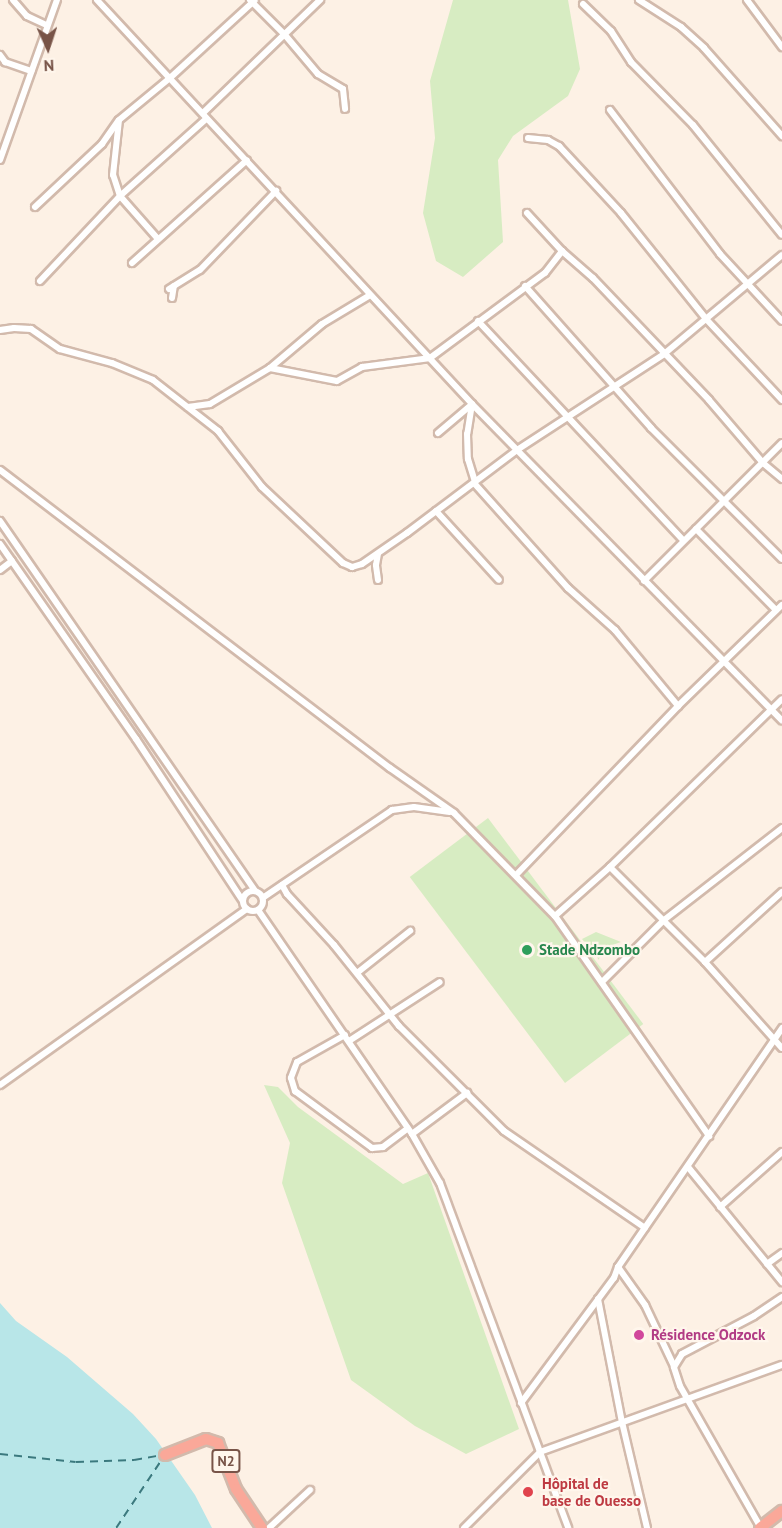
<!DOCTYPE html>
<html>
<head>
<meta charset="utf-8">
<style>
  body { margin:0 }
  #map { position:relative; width:782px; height:1528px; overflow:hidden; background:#fdf1e5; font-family:"PT Sans",sans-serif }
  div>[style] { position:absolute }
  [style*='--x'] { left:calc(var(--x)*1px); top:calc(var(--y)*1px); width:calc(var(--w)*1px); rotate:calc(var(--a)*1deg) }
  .green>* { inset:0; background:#d7ecc2; transform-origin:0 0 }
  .water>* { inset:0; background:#b8e6e8 }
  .ferry>* { height:1.5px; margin-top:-0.75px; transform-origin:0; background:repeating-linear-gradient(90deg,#3b797e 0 8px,transparent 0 14px) }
  .roads { filter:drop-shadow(2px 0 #d2baac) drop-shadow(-2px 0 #d2baac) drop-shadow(0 2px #d2baac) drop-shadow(0 -2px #d2baac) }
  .street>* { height:6px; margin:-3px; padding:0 3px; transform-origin:3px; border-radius:3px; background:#fff }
  .street>.ring { margin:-3px; padding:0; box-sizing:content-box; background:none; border:6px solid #fff; border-radius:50% }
  .highway>* { height:10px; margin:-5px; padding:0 5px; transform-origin:5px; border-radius:5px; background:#faa899 }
  .dots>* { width:16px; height:16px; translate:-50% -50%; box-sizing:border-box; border:3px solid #fff6ec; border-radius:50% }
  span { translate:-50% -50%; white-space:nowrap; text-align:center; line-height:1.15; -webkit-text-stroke:4.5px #fff6ec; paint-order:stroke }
  .shield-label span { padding:2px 4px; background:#fff6ec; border:2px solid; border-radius:4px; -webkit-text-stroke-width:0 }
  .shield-label { font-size:14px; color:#785448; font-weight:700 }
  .leisure-label { font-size:15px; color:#27864d; font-weight:700 }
  .left { translate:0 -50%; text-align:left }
  .hotel-label { font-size:15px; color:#b23c85; font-weight:700 }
  .health-label { font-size:15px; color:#be3a42; font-weight:700 }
  .north { position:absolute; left:18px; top:18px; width:60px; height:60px; -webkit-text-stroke:4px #fff6ec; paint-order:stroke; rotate:177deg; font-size:16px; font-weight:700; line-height:24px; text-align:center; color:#785448 }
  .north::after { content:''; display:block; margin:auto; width:21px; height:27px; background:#785448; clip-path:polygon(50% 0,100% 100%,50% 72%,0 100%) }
</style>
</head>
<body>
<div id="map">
  <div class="green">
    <div style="clip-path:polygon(453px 0,568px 0,580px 69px,568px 96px,513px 136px,498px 160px,503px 242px,463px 277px,436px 261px,423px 213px,435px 138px,430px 81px)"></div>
    <div style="left:488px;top:818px;width:258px;height:98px;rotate:53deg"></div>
    <div style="clip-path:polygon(596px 932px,621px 942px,601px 949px,599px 960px,582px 939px)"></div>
    <div style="clip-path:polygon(264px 1085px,278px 1087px,298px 1107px,403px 1184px,428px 1173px,519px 1429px,466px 1454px,415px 1426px,351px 1380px,282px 1183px,290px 1143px)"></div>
  </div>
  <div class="water">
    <div style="clip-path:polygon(0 1303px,16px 1321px,67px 1357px,133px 1414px,156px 1439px,195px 1495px,212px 1528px,0 1528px)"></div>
  </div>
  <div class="ferry">
    <div style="--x:0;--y:1454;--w:76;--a:6"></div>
    <div style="--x:76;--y:1462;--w:58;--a:-2"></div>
    <div style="--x:134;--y:1460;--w:28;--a:-10"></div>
    <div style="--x:116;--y:1528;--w:83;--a:-56.3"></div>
  </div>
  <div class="roads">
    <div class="street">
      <div style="--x:13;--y:0;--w:21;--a:49"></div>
      <div style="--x:27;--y:16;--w:21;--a:25"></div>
      <div style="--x:97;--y:0;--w:551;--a:47.13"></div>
      <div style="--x:472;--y:404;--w:443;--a:45.6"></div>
      <div style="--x:250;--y:0;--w:49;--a:45"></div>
      <div style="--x:285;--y:35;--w:51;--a:49.8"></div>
      <div style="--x:318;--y:74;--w:29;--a:31"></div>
      <div style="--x:343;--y:89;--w:20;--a:84"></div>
      <div style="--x:639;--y:0;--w:50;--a:32.7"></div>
      <div style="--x:681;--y:27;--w:31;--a:42"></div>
      <div style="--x:704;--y:48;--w:118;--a:48.4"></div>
      <div style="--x:747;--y:0;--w:59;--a:53.3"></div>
      <div style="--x:583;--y:4;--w:39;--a:44"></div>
      <div style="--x:611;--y:31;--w:37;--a:57"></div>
      <div style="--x:631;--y:62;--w:88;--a:45.5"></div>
      <div style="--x:693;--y:125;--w:141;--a:51"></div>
      <div style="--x:0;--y:55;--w:9;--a:54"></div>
      <div style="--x:5;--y:62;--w:28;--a:19"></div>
      <div style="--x:610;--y:110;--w:181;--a:52.6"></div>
      <div style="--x:720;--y:254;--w:91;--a:47.2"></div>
      <div style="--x:203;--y:113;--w:163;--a:-44"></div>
      <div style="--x:528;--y:138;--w:20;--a:6"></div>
      <div style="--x:548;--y:140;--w:13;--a:29"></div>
      <div style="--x:559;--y:146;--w:91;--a:47.2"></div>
      <div style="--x:621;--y:213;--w:137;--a:51.2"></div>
      <div style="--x:707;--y:320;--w:110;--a:46.8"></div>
      <div style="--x:0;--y:160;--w:170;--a:-70.4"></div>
      <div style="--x:35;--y:207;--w:92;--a:-43.2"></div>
      <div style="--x:102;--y:144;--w:28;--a:-55"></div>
      <div style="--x:527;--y:213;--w:52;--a:47.4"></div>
      <div style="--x:562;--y:251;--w:41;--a:41.1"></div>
      <div style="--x:593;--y:278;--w:168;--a:46.4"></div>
      <div style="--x:709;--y:400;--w:83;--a:49.4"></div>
      <div style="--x:763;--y:463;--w:25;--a:40"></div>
      <div style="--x:158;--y:239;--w:57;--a:-131.5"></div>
      <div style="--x:120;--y:196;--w:22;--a:-108"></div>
      <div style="--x:113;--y:175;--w:55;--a:-83.8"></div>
      <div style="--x:119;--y:120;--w:66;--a:-39.5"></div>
      <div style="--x:170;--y:78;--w:115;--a:-42.5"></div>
      <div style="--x:132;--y:263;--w:154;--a:-41.8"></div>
      <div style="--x:40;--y:281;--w:117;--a:-46.7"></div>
      <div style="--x:120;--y:196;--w:115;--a:-41.8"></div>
      <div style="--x:525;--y:286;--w:190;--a:48.4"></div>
      <div style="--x:651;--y:428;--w:185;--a:45"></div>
      <div style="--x:169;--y:289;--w:36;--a:-32"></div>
      <div style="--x:200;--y:270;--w:110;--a:-46.1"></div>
      <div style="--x:172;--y:298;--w:12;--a:-81"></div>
      <div style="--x:478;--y:321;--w:300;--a:46.9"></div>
      <div style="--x:0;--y:330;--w:14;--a:-8"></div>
      <div style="--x:14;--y:328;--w:17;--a:3"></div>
      <div style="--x:31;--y:329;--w:35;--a:35"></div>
      <div style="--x:60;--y:349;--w:54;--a:15.1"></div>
      <div style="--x:112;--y:363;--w:44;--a:22.5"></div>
      <div style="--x:153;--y:380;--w:83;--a:38.1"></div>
      <div style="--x:218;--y:431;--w:71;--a:51.8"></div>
      <div style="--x:262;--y:487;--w:111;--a:43.2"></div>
      <div style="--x:343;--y:563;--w:10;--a:24"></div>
      <div style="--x:352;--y:567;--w:10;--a:-17"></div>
      <div style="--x:362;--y:564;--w:55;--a:-34.6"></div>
      <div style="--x:407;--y:533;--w:138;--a:-37"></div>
      <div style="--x:517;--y:450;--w:176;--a:-33.1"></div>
      <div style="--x:664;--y:354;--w:154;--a:-40"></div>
      <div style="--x:270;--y:368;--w:68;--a:11"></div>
      <div style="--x:337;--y:381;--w:29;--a:-29"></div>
      <div style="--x:362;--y:367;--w:69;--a:-7.5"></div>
      <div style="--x:430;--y:358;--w:143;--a:-36.5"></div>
      <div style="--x:545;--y:273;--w:28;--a:-52"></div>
      <div style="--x:472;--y:404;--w:30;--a:99"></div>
      <div style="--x:467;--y:434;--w:25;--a:88"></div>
      <div style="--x:468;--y:459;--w:24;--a:73"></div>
      <div style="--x:188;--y:407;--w:22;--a:-8"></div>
      <div style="--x:210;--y:404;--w:70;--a:-31"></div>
      <div style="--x:270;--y:368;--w:68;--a:-40.2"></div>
      <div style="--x:322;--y:324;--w:56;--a:-31.1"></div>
      <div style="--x:438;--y:433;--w:43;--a:-40.3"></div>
      <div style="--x:0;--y:470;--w:491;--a:37.4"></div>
      <div style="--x:390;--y:768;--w:78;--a:35.1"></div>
      <div style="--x:454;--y:813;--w:144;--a:45.6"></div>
      <div style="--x:555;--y:916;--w:269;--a:55"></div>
      <div style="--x:474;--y:483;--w:141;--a:48.2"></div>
      <div style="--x:568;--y:588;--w:63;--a:41.8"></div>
      <div style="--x:615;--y:630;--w:99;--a:50.3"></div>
      <div style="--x:436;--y:511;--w:93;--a:47.6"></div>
      <div style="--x:0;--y:521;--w:449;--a:55.4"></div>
      <div style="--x:696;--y:529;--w:114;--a:45.4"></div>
      <div style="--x:0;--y:544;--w:238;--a:55.1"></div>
      <div style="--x:136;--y:739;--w:194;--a:56.6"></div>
      <div style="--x:0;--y:570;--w:15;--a:-37"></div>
      <div style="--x:378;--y:580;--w:15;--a:-98"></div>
      <div style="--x:376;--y:565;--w:11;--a:-80"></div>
      <div style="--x:644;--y:581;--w:195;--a:-45"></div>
      <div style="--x:610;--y:867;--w:134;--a:45"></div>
      <div style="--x:705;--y:962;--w:115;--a:48.2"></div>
      <div style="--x:517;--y:874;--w:233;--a:-46.2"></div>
      <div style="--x:678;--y:706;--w:145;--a:-44.2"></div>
      <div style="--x:282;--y:885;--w:10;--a:61"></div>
      <div style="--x:287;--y:894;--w:69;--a:47.3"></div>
      <div style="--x:334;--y:945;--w:104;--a:51.3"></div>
      <div style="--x:399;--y:1026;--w:148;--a:45"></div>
      <div style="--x:504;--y:1131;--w:171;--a:34.5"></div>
      <div class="ring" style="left:243px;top:891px;width:14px;height:14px"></div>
      <div style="--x:264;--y:897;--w:155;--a:-34.2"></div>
      <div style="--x:392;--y:810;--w:22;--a:-8"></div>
      <div style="--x:414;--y:807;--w:36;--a:8"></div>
      <div style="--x:258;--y:910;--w:272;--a:55.5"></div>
      <div style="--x:412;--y:1134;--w:56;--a:60.3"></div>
      <div style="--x:440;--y:1183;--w:368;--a:69.6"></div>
      <div style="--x:555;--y:916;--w:74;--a:-41.7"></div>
      <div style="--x:610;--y:867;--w:240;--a:-44.3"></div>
      <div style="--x:705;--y:962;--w:104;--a:-42.3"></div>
      <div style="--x:357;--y:973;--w:68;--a:-38.4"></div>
      <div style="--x:603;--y:981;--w:86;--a:-45"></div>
      <div style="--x:664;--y:920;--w:150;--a:-37.9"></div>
      <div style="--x:345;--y:1035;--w:55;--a:150.6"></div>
      <div style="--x:297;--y:1062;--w:17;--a:111"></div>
      <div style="--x:291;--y:1078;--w:14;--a:73"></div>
      <div style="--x:295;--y:1091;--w:96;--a:36.5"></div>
      <div style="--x:372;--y:1148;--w:11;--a:-5"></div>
      <div style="--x:383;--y:1147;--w:31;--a:-37"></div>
      <div style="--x:349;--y:1041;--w:108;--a:-33"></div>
      <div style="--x:0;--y:1085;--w:303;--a:-35.5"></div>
      <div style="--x:412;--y:1134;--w:69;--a:-36.7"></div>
      <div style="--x:688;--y:1167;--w:149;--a:50.7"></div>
      <div style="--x:720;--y:1207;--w:83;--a:-41.6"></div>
      <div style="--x:767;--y:1264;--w:19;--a:-36"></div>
      <div style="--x:618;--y:1267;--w:47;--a:54.6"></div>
      <div style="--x:645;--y:1305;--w:68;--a:64.6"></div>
      <div style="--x:598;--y:1299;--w:125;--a:79"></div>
      <div style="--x:622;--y:1422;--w:109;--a:76.7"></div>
      <div style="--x:521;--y:1403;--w:156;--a:-53.4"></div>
      <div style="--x:614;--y:1278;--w:12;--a:-70"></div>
      <div style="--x:618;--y:1267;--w:290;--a:-55.5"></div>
      <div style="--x:269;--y:1528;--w:56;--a:-42.8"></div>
      <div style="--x:464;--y:1528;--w:107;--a:-45"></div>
      <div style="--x:540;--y:1452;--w:257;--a:-19.8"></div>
      <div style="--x:761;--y:1528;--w:163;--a:-119.7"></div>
      <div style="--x:680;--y:1386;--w:20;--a:-108"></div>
      <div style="--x:674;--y:1367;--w:15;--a:-58"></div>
      <div style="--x:682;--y:1354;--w:81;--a:-27.8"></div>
      <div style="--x:754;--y:1316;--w:34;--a:-34"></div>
    </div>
    <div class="highway">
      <div style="--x:165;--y:1455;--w:44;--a:-21.3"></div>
      <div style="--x:206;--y:1439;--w:13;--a:18"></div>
      <div style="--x:218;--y:1443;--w:49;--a:68.6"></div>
      <div style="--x:236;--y:1489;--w:47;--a:56.3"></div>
      <div style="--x:760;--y:1528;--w:28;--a:-38"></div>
    </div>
  </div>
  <div class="dots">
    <div style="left:527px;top:950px;background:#2e9e5b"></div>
    <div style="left:639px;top:1335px;background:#d1479c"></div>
    <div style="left:528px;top:1492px;background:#e0444e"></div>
  </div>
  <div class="shield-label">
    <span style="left:226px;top:1461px">N2</span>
  </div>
  <div class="leisure-label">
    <span class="left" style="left:539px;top:950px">Stade Ndzombo</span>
  </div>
  <div class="hotel-label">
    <span class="left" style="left:651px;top:1335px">Résidence Odzock</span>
  </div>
  <div class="health-label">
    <span class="left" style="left:542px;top:1492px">Hôpital de<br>base de Ouesso</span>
  </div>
  <div class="north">N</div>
</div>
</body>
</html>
